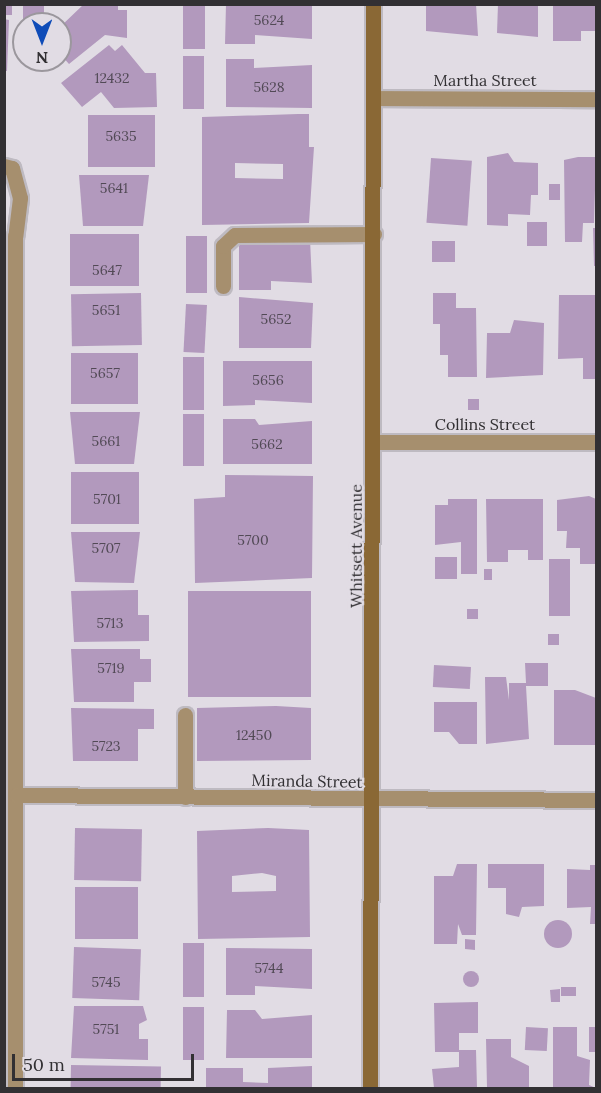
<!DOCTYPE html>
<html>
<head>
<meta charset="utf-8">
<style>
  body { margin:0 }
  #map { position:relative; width:601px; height:1093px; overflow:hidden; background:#e1dce4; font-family:Lora,serif }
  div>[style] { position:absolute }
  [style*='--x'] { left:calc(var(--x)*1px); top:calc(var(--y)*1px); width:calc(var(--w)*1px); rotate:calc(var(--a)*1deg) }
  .building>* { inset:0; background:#b299bd; transform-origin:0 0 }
  .round { border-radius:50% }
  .roads { filter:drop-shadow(2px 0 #bebac1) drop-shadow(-2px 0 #bebac1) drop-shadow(0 2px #bebac1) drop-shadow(0 -2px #bebac1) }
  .lane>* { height:15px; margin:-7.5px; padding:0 7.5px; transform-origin:7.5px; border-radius:7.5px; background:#a68f6e }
  .street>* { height:15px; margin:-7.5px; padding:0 7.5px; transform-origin:7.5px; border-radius:7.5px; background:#a68f6e }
  .secondary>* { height:15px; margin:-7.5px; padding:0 7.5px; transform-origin:7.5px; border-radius:7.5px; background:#8a6835 }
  span { translate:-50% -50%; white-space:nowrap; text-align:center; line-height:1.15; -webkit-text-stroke:4.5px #e1dce4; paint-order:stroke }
  .number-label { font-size:14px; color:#524a56 }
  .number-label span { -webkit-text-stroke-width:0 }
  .street-label { font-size:16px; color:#323033 }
  .frame { position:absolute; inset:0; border:6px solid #323033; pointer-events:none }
  .north { position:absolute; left:12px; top:12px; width:60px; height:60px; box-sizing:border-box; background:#e1dce4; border:2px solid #9b979d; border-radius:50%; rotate:180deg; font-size:16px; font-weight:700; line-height:24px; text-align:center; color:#323033 }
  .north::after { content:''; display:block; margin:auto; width:21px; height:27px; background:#0f4cb8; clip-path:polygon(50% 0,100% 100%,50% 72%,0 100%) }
  .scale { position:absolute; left:12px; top:1054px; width:182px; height:27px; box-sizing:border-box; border:3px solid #323033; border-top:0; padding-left:8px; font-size:18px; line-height:21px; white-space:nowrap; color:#323033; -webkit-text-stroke:4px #e1dce4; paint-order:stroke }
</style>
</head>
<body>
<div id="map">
  <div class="building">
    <div style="left:5px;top:4px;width:7px;height:11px"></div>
    <div style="left:23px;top:4px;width:21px;height:20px"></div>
    <div style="clip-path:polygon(84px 4px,118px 4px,118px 10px,127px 10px,127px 38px,105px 35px,69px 64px,60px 54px,60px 27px)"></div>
    <div style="left:183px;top:4px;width:22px;height:45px"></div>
    <div style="clip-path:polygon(226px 4px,312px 4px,312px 39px,255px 35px,255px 44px,225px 44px)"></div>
    <div style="clip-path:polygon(426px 4px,476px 4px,478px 36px,426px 31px)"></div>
    <div style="clip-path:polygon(498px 4px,538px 4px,538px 37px,497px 33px)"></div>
    <div style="clip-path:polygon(553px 4px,596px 4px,596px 31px,581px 31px,581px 41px,553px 41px)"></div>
    <div style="clip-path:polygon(4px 19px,9px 20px,7px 71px,4px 71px)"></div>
    <div style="clip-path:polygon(109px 45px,115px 51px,122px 45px,145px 73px,156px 73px,157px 107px,114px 108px,101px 92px,82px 107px,61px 83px)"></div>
    <div style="left:183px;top:56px;width:21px;height:53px"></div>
    <div style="clip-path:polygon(226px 59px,254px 59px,254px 68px,312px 65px,312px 108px,226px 107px)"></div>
    <div style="clip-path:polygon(evenodd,298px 114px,309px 114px,309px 147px,314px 147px,309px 223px,202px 225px,202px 117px,298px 114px,235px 163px,283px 164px,283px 179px,235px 178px,235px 163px)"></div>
    <div style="left:88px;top:115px;width:67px;height:52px"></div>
    <div style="clip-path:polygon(508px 153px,514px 162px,538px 163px,538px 195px,531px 195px,530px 215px,508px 214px,508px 226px,487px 225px,487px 157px)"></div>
    <div style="clip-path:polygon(578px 157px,596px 157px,594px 223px,583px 223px,582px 242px,565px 242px,564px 160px)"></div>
    <div style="left:431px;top:158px;width:41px;height:65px;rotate:4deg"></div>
    <div style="clip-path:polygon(79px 175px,149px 175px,143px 226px,83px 226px)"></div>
    <div style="left:549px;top:184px;width:11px;height:16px"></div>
    <div style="left:527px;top:222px;width:20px;height:24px"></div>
    <div style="clip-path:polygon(593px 228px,596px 228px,596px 266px,594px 266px)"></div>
    <div style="left:70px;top:234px;width:69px;height:52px"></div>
    <div style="left:186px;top:236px;width:21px;height:57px"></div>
    <div style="clip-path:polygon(239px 239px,310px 239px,312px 283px,271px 281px,271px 290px,239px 290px)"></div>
    <div style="left:432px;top:241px;width:23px;height:21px"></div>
    <div style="left:141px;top:293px;width:52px;height:70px;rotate:89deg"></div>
    <div style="clip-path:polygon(433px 293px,456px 293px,456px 308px,476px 308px,477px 377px,448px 377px,448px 355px,440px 355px,440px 324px,433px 324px)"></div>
    <div style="clip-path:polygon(559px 295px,596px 295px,596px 379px,583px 379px,583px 358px,558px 359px)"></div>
    <div style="clip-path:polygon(239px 297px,313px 303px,311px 348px,239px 348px)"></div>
    <div style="left:186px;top:304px;width:21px;height:48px;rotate:3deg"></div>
    <div style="clip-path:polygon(514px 320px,544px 323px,543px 375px,486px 378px,487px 333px,510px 333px)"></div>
    <div style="left:71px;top:353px;width:67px;height:51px"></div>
    <div style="left:183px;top:357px;width:21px;height:53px"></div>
    <div style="clip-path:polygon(223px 361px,312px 361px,312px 403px,255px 400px,255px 405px,223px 406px)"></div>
    <div style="left:468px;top:399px;width:11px;height:11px"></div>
    <div style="clip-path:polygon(70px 412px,140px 412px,134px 464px,75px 464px)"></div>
    <div style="left:183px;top:414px;width:21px;height:52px"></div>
    <div style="clip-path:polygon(223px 419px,255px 419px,259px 425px,312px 421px,312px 464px,223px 464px)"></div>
    <div style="left:71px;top:472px;width:68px;height:52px"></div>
    <div style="clip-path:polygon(225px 475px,313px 476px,312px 578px,195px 583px,194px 499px,225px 497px)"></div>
    <div style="clip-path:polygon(589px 496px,596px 499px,596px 564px,580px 564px,580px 548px,566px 548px,567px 531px,557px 531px,557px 500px)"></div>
    <div style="clip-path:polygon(448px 499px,477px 499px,477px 574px,461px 574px,461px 542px,435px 545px,435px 505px,448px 505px)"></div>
    <div style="clip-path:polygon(486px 499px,543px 499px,543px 560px,528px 560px,528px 550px,508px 550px,508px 562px,487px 562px)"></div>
    <div style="clip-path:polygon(71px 532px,140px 532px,134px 583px,75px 582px)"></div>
    <div style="left:435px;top:557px;width:22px;height:22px"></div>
    <div style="left:549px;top:559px;width:21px;height:57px"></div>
    <div style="left:484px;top:569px;width:8px;height:11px"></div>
    <div style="clip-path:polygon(138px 590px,138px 615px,149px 615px,149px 641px,74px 642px,71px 591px)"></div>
    <div style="left:188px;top:591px;width:123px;height:106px"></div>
    <div style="left:467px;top:609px;width:11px;height:10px"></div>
    <div style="left:548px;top:634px;width:11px;height:11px"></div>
    <div style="clip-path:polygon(71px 649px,140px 649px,140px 659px,151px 659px,151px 682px,134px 682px,134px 702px,74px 702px)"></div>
    <div style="clip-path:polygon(525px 663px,548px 663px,548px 686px,526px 686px,529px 739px,486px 744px,485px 677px,506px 677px,509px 700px,509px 683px,526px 683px)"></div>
    <div style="left:434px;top:665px;width:37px;height:22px;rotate:3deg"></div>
    <div style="clip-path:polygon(554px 690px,575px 690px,596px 698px,596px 745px,554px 745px)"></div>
    <div style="clip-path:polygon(434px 702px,477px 702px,477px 744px,459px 744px,449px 732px,434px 732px)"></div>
    <div style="clip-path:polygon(276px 706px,311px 708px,311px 760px,197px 761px,197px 708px)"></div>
    <div style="clip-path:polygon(71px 708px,154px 709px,154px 729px,138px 729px,138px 761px,73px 761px)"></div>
    <div style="left:75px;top:828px;width:67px;height:52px;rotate:1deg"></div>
    <div style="clip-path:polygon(evenodd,268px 828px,309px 830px,310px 937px,198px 939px,197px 831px,268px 828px,262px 873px,276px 876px,276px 891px,232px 892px,232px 876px,262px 873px)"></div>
    <div style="clip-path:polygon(457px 864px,477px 864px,476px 935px,462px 935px,458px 924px,457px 944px,434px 944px,434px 876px,453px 876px)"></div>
    <div style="clip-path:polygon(488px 864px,544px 864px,544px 906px,522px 907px,519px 917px,506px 914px,506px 888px,488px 888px)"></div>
    <div style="clip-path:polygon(590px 865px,596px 865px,596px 924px,590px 924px,591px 907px,567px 908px,567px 869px,590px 870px)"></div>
    <div style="left:75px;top:887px;width:63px;height:52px"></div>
    <div class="round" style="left:544px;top:920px;width:28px;height:28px"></div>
    <div style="clip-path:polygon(465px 939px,475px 940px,475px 950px,465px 949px)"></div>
    <div style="left:204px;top:943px;width:54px;height:21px;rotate:90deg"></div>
    <div style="left:74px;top:947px;width:67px;height:51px;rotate:2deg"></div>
    <div style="clip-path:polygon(226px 948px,312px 949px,312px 989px,255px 986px,255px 995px,226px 995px)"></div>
    <div class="round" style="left:463px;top:971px;width:16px;height:16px"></div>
    <div style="left:561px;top:987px;width:15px;height:9px"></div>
    <div style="clip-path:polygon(560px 989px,560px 1002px,551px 1002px,550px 990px)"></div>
    <div style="clip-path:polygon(478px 1002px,478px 1033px,459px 1033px,459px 1050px,476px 1050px,477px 1088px,434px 1088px,432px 1069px,459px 1067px,459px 1052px,435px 1052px,434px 1003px)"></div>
    <div style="clip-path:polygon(74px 1006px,143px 1006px,147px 1020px,139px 1024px,139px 1039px,148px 1039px,148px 1060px,71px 1058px)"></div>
    <div style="left:183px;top:1007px;width:21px;height:53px"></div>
    <div style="clip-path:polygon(227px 1010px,255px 1010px,262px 1019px,312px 1015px,312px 1058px,226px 1058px)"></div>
    <div style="left:526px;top:1027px;width:22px;height:23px;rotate:3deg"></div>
    <div style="clip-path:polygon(553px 1027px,577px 1027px,577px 1056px,590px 1060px,589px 1085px,596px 1088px,553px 1088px)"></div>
    <div style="left:589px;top:1027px;width:7px;height:25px"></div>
    <div style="clip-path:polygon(486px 1039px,511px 1039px,511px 1057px,529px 1066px,529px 1088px,487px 1088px)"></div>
    <div style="left:71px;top:1065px;width:90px;height:23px;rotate:1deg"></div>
    <div style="clip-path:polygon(312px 1066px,312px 1088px,206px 1088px,206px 1068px,243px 1068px,243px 1082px,268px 1083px,268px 1068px)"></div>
  </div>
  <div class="roads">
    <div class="lane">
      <div style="--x:223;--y:286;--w:40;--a:-90"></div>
      <div style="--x:223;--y:246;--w:16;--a:-43"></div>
      <div style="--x:235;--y:235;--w:139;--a:-0.4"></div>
      <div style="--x:185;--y:715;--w:82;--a:90"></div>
    </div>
    <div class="street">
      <div style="--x:374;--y:98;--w:222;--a:0.3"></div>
      <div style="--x:4;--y:166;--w:8;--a:14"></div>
      <div style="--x:12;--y:168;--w:31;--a:75"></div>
      <div style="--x:20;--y:198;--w:38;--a:97"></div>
      <div style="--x:15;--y:236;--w:852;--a:90"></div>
      <div style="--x:374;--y:442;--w:222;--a:0"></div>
      <div style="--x:17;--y:795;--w:579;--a:0.49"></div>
    </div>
    <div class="secondary">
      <div style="--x:370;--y:1088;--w:1084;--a:-89.84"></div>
    </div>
  </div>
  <div class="number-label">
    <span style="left:269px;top:20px">5624</span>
    <span style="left:112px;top:78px">12432</span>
    <span style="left:269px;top:87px">5628</span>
    <span style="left:121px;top:136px">5635</span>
    <span style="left:114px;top:188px">5641</span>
    <span style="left:107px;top:270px">5647</span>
    <span style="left:106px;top:310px">5651</span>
    <span style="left:276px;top:319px">5652</span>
    <span style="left:105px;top:373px">5657</span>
    <span style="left:268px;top:380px">5656</span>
    <span style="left:106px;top:441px">5661</span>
    <span style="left:267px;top:444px">5662</span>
    <span style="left:107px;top:499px">5701</span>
    <span style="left:253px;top:540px">5700</span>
    <span style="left:106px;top:548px">5707</span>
    <span style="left:110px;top:623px">5713</span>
    <span style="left:111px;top:668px">5719</span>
    <span style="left:254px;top:735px">12450</span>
    <span style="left:106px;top:746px">5723</span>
    <span style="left:269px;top:968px">5744</span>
    <span style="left:106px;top:982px">5745</span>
    <span style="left:106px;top:1029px">5751</span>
  </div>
  <div class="street-label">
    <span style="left:485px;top:80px">Martha Street</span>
    <span style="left:485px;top:424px">Collins Street</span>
    <span style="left:356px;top:546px;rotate:-90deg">Whitsett Avenue</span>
    <span style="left:307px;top:781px;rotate:1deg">Miranda Street</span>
  </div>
  <div class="frame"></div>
  <div class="north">N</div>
  <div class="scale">50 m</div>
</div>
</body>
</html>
